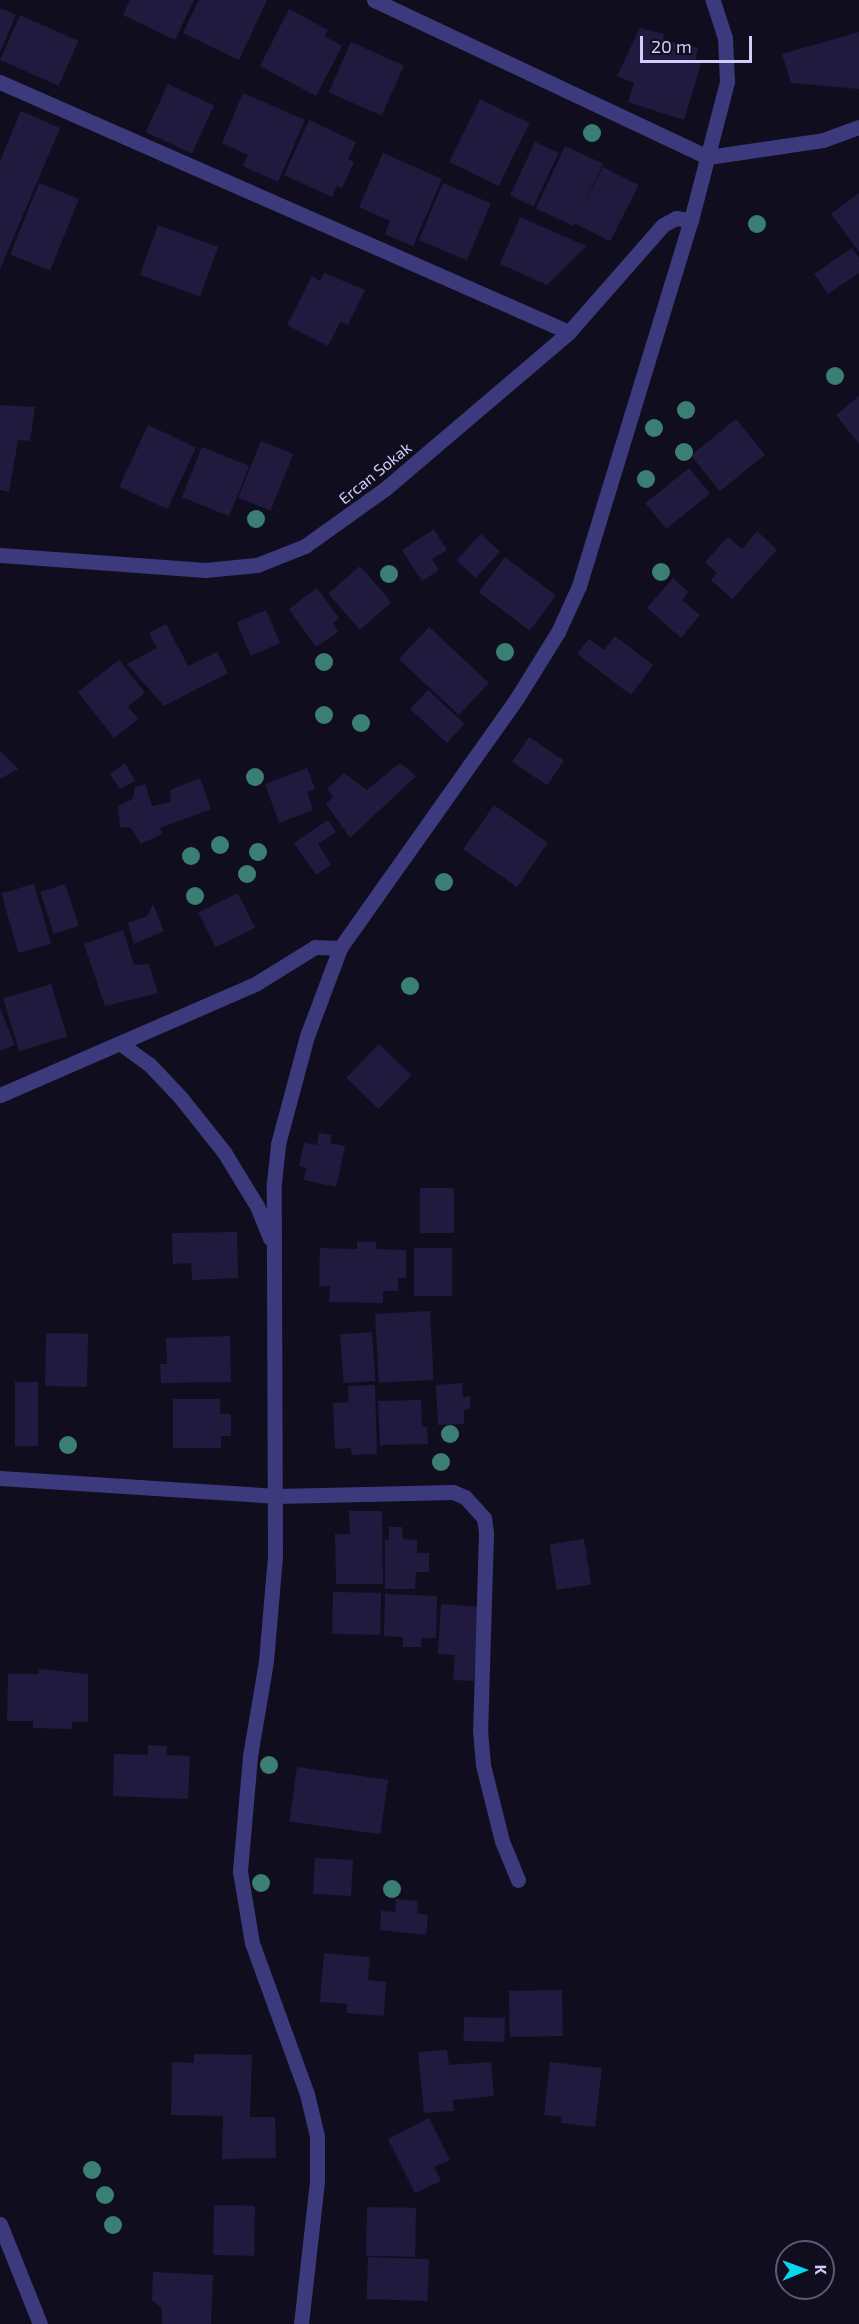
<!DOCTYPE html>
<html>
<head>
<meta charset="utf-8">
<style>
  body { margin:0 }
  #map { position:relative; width:859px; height:2324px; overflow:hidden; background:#100d1f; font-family:"Exo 2",sans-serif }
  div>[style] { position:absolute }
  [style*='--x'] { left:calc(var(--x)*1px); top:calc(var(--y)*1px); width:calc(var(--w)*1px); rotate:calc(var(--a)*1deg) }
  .building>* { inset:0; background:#211a3f; transform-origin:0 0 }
  .minor>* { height:15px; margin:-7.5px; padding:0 7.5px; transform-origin:7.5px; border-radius:7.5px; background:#3c3a7c }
  .trees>* { width:18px; height:18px; margin:-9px; border-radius:50%; background:#3a7e74 }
  span { translate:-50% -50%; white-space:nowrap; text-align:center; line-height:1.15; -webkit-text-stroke:6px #100d1f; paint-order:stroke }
  .street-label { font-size:16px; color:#d2ccfd }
  .north { position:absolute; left:775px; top:2240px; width:60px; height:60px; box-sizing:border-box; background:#100d1f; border:2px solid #5e5978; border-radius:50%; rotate:89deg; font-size:16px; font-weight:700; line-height:24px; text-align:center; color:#d2ccfd }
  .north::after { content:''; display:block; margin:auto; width:21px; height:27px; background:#08d8ee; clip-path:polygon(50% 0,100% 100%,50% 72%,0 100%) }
  .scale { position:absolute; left:640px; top:36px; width:112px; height:27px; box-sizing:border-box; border:3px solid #d2ccfd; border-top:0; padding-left:8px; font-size:18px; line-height:21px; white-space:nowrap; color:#d2ccfd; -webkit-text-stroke:4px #100d1f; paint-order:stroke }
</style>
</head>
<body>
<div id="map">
  <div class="building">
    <div style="clip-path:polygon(130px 0,194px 0,175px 40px,123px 15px)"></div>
    <div style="clip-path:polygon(199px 0,267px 0,239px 60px,183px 33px)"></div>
    <div style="clip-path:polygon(0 8px,16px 15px,0 52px)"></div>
    <div style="clip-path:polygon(289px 9px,328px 30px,324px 36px,342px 46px,316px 96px,260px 66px)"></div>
    <div style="left:20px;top:15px;width:64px;height:49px;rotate:24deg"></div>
    <div style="clip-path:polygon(640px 28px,664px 34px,663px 40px,698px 48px,695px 62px,701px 64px,684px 120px,628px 102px,634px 83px,617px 76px)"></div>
    <div style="clip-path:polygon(859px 32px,859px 89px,791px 83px,782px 54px)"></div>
    <div style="left:351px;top:42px;width:58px;height:55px;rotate:24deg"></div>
    <div style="left:168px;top:84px;width:51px;height:53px;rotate:25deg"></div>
    <div style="clip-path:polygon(243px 93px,305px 120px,278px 182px,243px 166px,248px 155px,222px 143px)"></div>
    <div style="left:480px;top:99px;width:55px;height:70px;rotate:26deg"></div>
    <div style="clip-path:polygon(21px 111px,60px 128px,0 269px,0 161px)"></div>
    <div style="clip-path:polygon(309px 120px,356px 142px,348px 159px,354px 162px,342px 188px,337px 186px,332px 197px,284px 175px)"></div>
    <div style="left:535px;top:142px;width:26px;height:59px;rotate:25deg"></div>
    <div style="left:565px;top:146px;width:42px;height:69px;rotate:25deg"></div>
    <div style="clip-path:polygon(383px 153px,442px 179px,413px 246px,385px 234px,390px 221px,359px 207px)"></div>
    <div style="left:603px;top:167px;width:40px;height:63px;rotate:27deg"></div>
    <div style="left:39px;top:183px;width:43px;height:77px;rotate:22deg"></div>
    <div style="left:443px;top:183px;width:52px;height:62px;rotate:23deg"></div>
    <div style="clip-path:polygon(859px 193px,859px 252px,831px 214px)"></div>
    <div style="clip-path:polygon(520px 217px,586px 246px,547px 285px,500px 264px)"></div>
    <div style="left:158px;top:225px;width:64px;height:53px;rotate:20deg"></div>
    <div style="clip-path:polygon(852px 248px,859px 258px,859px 273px,828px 294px,814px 274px)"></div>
    <div style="clip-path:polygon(324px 273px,365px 290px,348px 325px,341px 321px,328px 346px,287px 325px,312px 276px,320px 281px)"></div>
    <div style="clip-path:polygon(859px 396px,859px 444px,836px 415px)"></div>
    <div style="clip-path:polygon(0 405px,35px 407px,30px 441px,18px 440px,9px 492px,0 490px)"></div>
    <div style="left:736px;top:419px;width:46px;height:58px;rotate:51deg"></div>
    <div style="left:148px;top:425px;width:53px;height:68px;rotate:25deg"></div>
    <div style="left:261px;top:441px;width:35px;height:61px;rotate:22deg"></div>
    <div style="left:202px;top:447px;width:51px;height:54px;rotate:22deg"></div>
    <div style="left:689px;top:468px;width:33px;height:56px;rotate:51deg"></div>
    <div style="clip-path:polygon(434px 529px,447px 550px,432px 559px,439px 570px,422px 581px,402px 550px)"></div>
    <div style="clip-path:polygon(757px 531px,777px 550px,732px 599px,711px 580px,717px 573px,705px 562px,728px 537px,742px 549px)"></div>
    <div style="left:481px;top:534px;width:26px;height:36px;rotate:43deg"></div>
    <div style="left:505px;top:557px;width:64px;height:44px;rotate:37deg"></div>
    <div style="left:360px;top:566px;width:48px;height:42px;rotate:49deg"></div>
    <div style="clip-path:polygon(673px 578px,688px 592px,682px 600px,700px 615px,681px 638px,647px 608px)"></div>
    <div style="clip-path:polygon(317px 588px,339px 618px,333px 623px,338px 632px,316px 647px,289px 609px)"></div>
    <div style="left:266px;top:610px;width:36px;height:32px;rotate:67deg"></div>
    <div style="clip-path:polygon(166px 624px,188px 666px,217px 652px,228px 673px,164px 706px,127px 664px,157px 648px,149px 633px)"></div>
    <div style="left:429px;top:627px;width:82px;height:44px;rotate:43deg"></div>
    <div style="clip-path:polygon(615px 636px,653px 665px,631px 695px,577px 654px,589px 639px,604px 650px)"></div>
    <div style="clip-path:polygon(119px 660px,145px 693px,128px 706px,138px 719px,114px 738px,78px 692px)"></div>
    <div style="left:428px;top:690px;width:50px;height:26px;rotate:43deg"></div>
    <div style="left:529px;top:737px;width:42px;height:30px;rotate:34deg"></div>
    <div style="clip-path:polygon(0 751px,18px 769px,0 779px)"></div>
    <div style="clip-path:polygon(125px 763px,135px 781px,120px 789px,110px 774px)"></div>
    <div style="clip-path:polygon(400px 763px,416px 776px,350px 838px,326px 804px,333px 797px,327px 789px,344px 773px,367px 790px)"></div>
    <div style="clip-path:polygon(307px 768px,315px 789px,307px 792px,313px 810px,279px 823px,265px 784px)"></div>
    <div style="clip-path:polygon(200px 778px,211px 809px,160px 828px,162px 834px,141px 844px,131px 828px,120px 827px,118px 806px,133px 799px,135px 787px,145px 784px,152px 806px,171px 802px,170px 790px)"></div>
    <div style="left:494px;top:805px;width:66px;height:54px;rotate:35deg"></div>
    <div style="clip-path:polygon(328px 820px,336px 832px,318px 844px,331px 864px,316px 875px,294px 843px)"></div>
    <div style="left:34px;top:884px;width:62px;height:34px;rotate:74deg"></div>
    <div style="left:65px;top:884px;width:44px;height:26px;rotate:72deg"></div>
    <div style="left:238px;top:893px;width:39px;height:44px;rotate:64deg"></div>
    <div style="clip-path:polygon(153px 904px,164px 931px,134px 944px,128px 923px,147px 916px)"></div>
    <div style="clip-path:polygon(123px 930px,134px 965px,149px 964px,158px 993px,105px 1006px,84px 944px)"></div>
    <div style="left:51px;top:984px;width:55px;height:50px;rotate:73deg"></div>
    <div style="clip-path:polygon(0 1008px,15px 1045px,0 1051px)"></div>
    <div style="left:379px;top:1044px;width:45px;height:47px;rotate:44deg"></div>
    <div style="clip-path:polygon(319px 1133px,332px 1135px,330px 1143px,345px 1146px,336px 1187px,304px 1180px,306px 1168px,299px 1166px,304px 1143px,317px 1145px)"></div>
    <div style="left:420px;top:1188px;width:34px;height:45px"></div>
    <div style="clip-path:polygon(237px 1232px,238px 1278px,192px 1280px,191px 1263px,173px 1264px,172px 1233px)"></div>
    <div style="clip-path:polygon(357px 1242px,376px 1242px,376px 1249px,406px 1250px,406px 1278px,398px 1278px,398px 1291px,383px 1291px,383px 1303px,329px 1302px,330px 1286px,319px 1286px,320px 1248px,357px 1249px)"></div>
    <div style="left:414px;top:1248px;width:38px;height:48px"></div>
    <div style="left:430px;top:1311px;width:69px;height:55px;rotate:87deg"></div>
    <div style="left:372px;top:1332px;width:49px;height:32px;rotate:86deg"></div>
    <div style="left:46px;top:1333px;width:42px;height:53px;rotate:1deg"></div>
    <div style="clip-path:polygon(230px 1336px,231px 1382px,161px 1383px,160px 1364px,167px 1364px,166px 1338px)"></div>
    <div style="left:15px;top:1382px;width:23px;height:64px"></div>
    <div style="clip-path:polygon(462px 1383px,463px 1397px,470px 1396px,470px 1409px,464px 1410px,464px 1424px,438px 1425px,436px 1385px)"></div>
    <div style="clip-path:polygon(375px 1385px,377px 1454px,352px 1455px,351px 1448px,335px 1449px,333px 1403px,349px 1402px,348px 1386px)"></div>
    <div style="clip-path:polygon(173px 1399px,220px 1399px,220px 1414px,231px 1414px,231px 1436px,221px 1436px,221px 1448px,173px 1448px)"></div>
    <div style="clip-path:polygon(421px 1400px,422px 1427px,427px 1427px,428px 1444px,380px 1445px,378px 1401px)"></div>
    <div style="clip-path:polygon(349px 1511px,382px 1511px,383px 1584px,336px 1584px,335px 1534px,350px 1534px)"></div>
    <div style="clip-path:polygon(389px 1527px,402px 1527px,403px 1539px,417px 1540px,417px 1553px,429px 1553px,429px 1572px,416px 1572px,415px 1589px,385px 1589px,385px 1540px,389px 1540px)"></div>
    <div style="left:584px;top:1539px;width:46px;height:35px;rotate:81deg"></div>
    <div style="left:333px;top:1592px;width:48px;height:42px;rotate:1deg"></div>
    <div style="clip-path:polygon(385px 1594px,437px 1596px,436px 1638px,422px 1638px,421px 1647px,403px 1647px,403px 1637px,384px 1636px)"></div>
    <div style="clip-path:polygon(441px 1604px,478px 1607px,474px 1681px,453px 1680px,455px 1655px,438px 1654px)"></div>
    <div style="clip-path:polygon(39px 1669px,88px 1674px,88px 1722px,72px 1722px,72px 1729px,33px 1728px,33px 1721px,7px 1721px,8px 1674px,39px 1674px)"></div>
    <div style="clip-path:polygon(148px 1745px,167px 1746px,166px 1755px,190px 1756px,188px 1799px,113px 1796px,114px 1754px,148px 1755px)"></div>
    <div style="left:297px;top:1767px;width:92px;height:55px;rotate:8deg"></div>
    <div style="left:315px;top:1858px;width:38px;height:36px;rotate:3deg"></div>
    <div style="clip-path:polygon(396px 1899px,418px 1901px,417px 1913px,428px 1915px,426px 1935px,380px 1930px,381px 1911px,395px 1912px)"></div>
    <div style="clip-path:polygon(324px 1953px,370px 1957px,368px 1980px,386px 1982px,384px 2016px,347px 2013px,347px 2004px,320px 2002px)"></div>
    <div style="left:562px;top:1990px;width:46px;height:53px;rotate:89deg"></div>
    <div style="left:464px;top:2017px;width:41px;height:24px;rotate:1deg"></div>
    <div style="clip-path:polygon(447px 2050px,449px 2065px,491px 2062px,494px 2096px,453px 2100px,454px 2111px,424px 2113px,418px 2052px)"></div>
    <div style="clip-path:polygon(194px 2054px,252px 2055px,250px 2117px,275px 2117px,276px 2158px,222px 2159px,223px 2116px,171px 2115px,172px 2062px,194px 2063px)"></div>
    <div style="clip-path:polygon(550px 2062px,602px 2068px,595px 2127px,561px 2123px,562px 2117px,544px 2115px)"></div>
    <div style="clip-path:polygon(429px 2118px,450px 2160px,434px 2167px,441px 2181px,415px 2193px,388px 2139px)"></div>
    <div style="left:214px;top:2205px;width:41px;height:50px;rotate:1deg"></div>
    <div style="left:367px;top:2207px;width:49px;height:49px;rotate:1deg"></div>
    <div style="left:368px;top:2257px;width:61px;height:42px;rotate:2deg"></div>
    <div style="clip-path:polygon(153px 2272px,213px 2275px,211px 2324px,162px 2324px,162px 2309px,152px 2300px)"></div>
  </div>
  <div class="minor">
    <div style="--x:374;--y:0;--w:369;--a:25.2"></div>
    <div style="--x:708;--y:157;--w:116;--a:-8.4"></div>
    <div style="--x:823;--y:140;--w:38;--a:-20"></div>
    <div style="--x:0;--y:82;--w:621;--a:23.72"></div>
    <div style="--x:0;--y:555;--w:206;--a:4.2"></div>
    <div style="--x:205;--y:570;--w:52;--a:-5.5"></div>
    <div style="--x:257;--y:565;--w:52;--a:-21.6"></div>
    <div style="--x:305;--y:546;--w:100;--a:-35.6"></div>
    <div style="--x:386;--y:488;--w:240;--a:-40.4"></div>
    <div style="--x:569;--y:332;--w:142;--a:-48.7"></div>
    <div style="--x:663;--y:225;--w:15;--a:-28"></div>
    <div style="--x:676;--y:218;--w:15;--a:8"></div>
    <div style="--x:121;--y:1044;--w:34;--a:36"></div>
    <div style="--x:149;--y:1064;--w:47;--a:46.7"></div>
    <div style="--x:181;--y:1098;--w:69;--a:51.5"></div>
    <div style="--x:224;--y:1152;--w:63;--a:58.6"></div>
    <div style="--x:257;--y:1206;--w:35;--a:68"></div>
    <div style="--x:0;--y:1095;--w:280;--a:-23.5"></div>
    <div style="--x:257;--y:983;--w:68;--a:-31.8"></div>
    <div style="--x:315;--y:947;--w:25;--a:2"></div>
    <div style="--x:0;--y:1478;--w:278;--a:3.7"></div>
    <div style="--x:277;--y:1496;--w:176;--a:-1.3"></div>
    <div style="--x:453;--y:1492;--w:13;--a:23"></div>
    <div style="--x:465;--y:1497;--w:28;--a:48"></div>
    <div style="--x:484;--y:1518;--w:15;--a:82"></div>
    <div style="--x:486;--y:1533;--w:197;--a:91.7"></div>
    <div style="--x:480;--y:1730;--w:35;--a:85"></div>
    <div style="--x:483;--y:1765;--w:78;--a:76"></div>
    <div style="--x:502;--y:1841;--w:42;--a:67.7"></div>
    <div style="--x:0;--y:2224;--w:108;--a:68.2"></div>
    <div style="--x:301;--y:2324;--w:143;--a:-83.6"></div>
    <div style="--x:317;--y:2182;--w:46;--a:-90"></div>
    <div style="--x:317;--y:2136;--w:43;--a:-103.4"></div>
    <div style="--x:307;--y:2094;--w:161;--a:-110"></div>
    <div style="--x:252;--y:1943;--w:73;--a:-99.5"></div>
    <div style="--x:240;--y:1871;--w:115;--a:-85"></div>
    <div style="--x:250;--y:1756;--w:96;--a:-80.4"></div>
    <div style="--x:266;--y:1661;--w:105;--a:-85.1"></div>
    <div style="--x:275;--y:1556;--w:373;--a:-90.2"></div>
    <div style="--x:274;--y:1183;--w:39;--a:-84"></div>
    <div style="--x:278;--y:1144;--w:112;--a:-75"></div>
    <div style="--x:307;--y:1036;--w:94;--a:-69.4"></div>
    <div style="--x:340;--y:948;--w:306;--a:-54.7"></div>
    <div style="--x:517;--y:698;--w:78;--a:-58.2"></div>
    <div style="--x:558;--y:632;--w:51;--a:-65.5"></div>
    <div style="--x:579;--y:586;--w:383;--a:-73"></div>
    <div style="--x:691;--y:220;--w:143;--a:-75.4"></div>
    <div style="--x:727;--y:82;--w:44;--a:-92.6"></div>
    <div style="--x:725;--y:38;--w:40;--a:-108"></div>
  </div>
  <div class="trees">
    <div style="left:592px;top:133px"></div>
    <div style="left:757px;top:224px"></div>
    <div style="left:835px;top:376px"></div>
    <div style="left:686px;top:410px"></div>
    <div style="left:654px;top:428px"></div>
    <div style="left:684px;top:452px"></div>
    <div style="left:646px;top:479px"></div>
    <div style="left:256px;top:519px"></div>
    <div style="left:661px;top:572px"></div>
    <div style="left:389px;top:574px"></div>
    <div style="left:505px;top:652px"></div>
    <div style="left:324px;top:662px"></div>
    <div style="left:324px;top:715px"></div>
    <div style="left:361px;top:723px"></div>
    <div style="left:255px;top:777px"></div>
    <div style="left:220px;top:845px"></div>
    <div style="left:258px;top:852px"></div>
    <div style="left:191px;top:856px"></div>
    <div style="left:247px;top:874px"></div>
    <div style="left:444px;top:882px"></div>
    <div style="left:195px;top:896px"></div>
    <div style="left:410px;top:986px"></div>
    <div style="left:450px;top:1434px"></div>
    <div style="left:68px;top:1445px"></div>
    <div style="left:441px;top:1462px"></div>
    <div style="left:269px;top:1765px"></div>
    <div style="left:261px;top:1883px"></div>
    <div style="left:392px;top:1889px"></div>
    <div style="left:92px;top:2170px"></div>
    <div style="left:105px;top:2195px"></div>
    <div style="left:113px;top:2225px"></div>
  </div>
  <div class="street-label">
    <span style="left:375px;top:473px;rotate:-39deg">Ercan Sokak</span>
  </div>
  <div class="north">K</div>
  <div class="scale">20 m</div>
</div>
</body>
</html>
